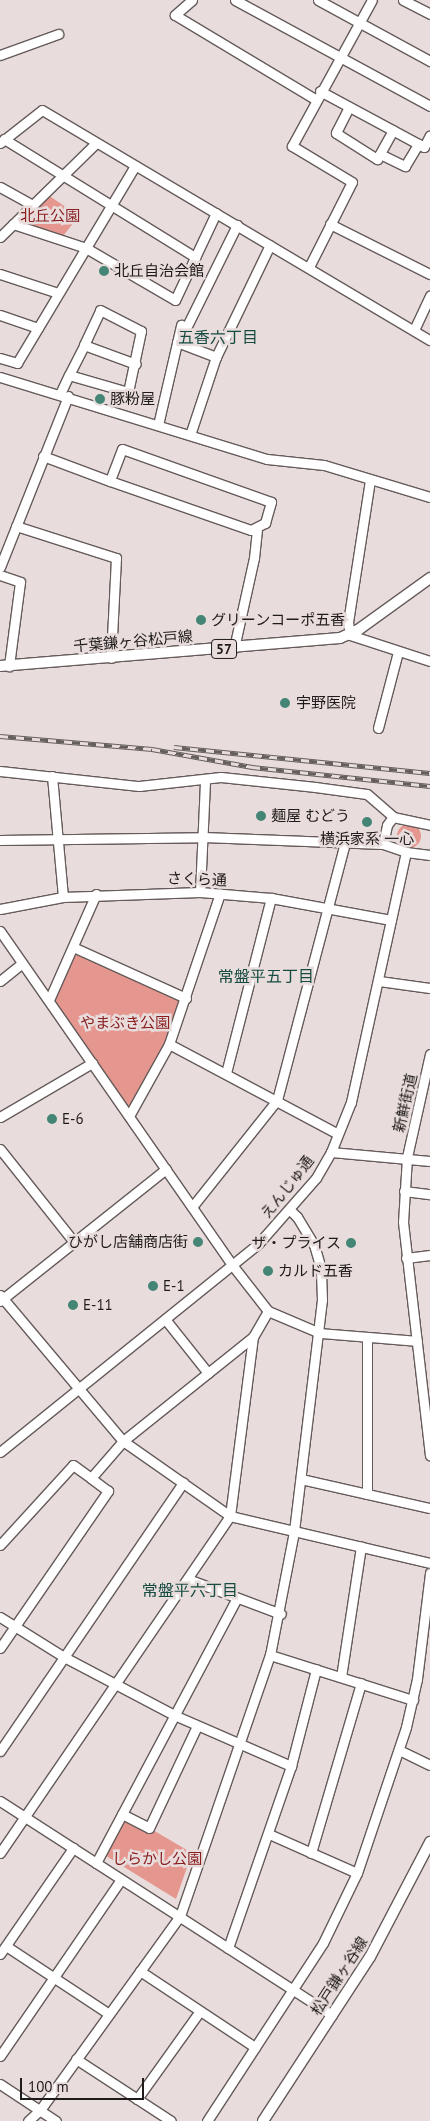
<!DOCTYPE html>
<html>
<head>
<meta charset="utf-8">
<style>
  body { margin:0 }
  #map { position:relative; width:430px; height:2121px; overflow:hidden; background:#e8dddc; font-family:"PT Sans","Noto Sans JP",sans-serif }
  div>[style] { position:absolute }
  [style*='--x'] { left:calc(var(--x)*1px); top:calc(var(--y)*1px); width:calc(var(--w)*1px); rotate:calc(var(--a)*1deg) }
  .green>* { inset:0; background:#e5968e }
  .round { border-radius:50% }
  .roads { filter:drop-shadow(1px 0 #655b5a) drop-shadow(-1px 0 #655b5a) drop-shadow(0 1px #655b5a) drop-shadow(0 -1px #655b5a) }
  .minor>* { height:9px; margin:-4.5px; padding:0 4.5px; transform-origin:4.5px; border-radius:4.5px; background:#fff }
  .major>* { height:10px; margin:-5px; padding:0 5px; transform-origin:5px; border-radius:5px; background:#fff }
  .rail>* { height:4.5px; margin-top:-2.25px; transform-origin:0; background:repeating-linear-gradient(90deg,#e8dddc 0 8px,#645e5d 0 16px); box-sizing:border-box; border-block:1px solid #645e5d }
  .dots>* { width:14px; height:14px; translate:-50% -50%; box-sizing:border-box; border:2px solid #e8dddc; border-radius:50% }
  span { translate:-50% -50%; white-space:nowrap; text-align:center; line-height:1.15; -webkit-text-stroke:5px #e8dddc; paint-order:stroke }
  .shield-label span { padding:1px 4px; background:#e8dddc; border:1px solid; border-radius:4px; -webkit-text-stroke-width:0 }
  .shield-label { font-size:14px; color:#1f1b1a; font-weight:700 }
  .park-label { font-size:15px; color:#8a1f20 }
  .poi-label { font-size:15px; color:#1f1b1a }
  .left { translate:0 -50%; text-align:left }
  .right { translate:-100% -50%; text-align:right }
  .street-label { font-size:15px; color:#1f1b1a }
  .neighbourhood-label { font-size:16px; color:#154b40 }
  .scale { position:absolute; left:20px; top:2078px; width:124px; height:22px; box-sizing:border-box; border:2px solid #1f1b1a; border-top:0; padding-left:6px; font-size:15px; line-height:18px; white-space:nowrap; color:#1f1b1a; -webkit-text-stroke:4px #e8dddc; paint-order:stroke }
</style>
</head>
<body>
<div id="map">
  <div class="green">
    <div style="clip-path:polygon(48px 195px,79px 216px,63px 236px,20px 222px)"></div>
    <div class="round" style="left:397px;top:824px;width:24px;height:24px"></div>
    <div style="clip-path:polygon(77px 954px,179px 999px,180px 1002px,168px 1036px,131px 1106px,127px 1106px,54px 1001px,73px 955px)"></div>
    <div style="clip-path:polygon(124px 1813px,192px 1853px,176px 1899px,103px 1854px)"></div>
  </div>
  <div class="roads">
    <div class="minor">
      <div style="--x:192;--y:0;--w:23;--a:139"></div>
      <div style="--x:175;--y:15;--w:163;--a:31"></div>
      <div style="--x:235;--y:0;--w:222;--a:28.5"></div>
      <div style="--x:318;--y:0;--w:128;--a:28.6"></div>
      <div style="--x:403;--y:0;--w:30;--a:27"></div>
      <div style="--x:0;--y:55;--w:62;--a:-19.9"></div>
      <div style="--x:320;--y:91;--w:118;--a:28.3"></div>
      <div style="--x:424;--y:147;--w:13;--a:-63"></div>
      <div style="--x:349;--y:107;--w:29;--a:117"></div>
      <div style="--x:336;--y:133;--w:49;--a:32.4"></div>
      <div style="--x:377;--y:159;--w:33;--a:-61"></div>
      <div style="--x:4;--y:139;--w:225;--a:31.7"></div>
      <div style="--x:0;--y:143;--w:53;--a:-38.2"></div>
      <div style="--x:42;--y:110;--w:451;--a:30.7"></div>
      <div style="--x:380;--y:154;--w:28;--a:26"></div>
      <div style="--x:405;--y:166;--w:26;--a:-59"></div>
      <div style="--x:0;--y:187;--w:38;--a:29"></div>
      <div style="--x:13;--y:224;--w:77;--a:18.2"></div>
      <div style="--x:86;--y:248;--w:103;--a:30.3"></div>
      <div style="--x:175;--y:300;--w:96;--a:-64.8"></div>
      <div style="--x:330;--y:224;--w:112;--a:26.6"></div>
      <div style="--x:0;--y:237;--w:134;--a:-44.4"></div>
      <div style="--x:309;--y:267;--w:95;--a:-63.2"></div>
      <div style="--x:352;--y:182;--w:70;--a:-149"></div>
      <div style="--x:292;--y:146;--w:166;--a:-61.3"></div>
      <div style="--x:0;--y:274;--w:61;--a:18.1"></div>
      <div style="--x:0;--y:315;--w:40;--a:18.9"></div>
      <div style="--x:187;--y:326;--w:113;--a:-63.7"></div>
      <div style="--x:414;--y:330;--w:38;--a:-65"></div>
      <div style="--x:177;--y:342;--w:42;--a:21"></div>
      <div style="--x:84;--y:345;--w:55;--a:20.1"></div>
      <div style="--x:0;--y:358;--w:18;--a:16"></div>
      <div style="--x:17;--y:363;--w:230;--a:-59.1"></div>
      <div style="--x:0;--y:377;--w:279;--a:17.1"></div>
      <div style="--x:267;--y:459;--w:57;--a:6"></div>
      <div style="--x:324;--y:465;--w:111;--a:16.8"></div>
      <div style="--x:60;--y:394;--w:21;--a:-65"></div>
      <div style="--x:69;--y:375;--w:34;--a:-63"></div>
      <div style="--x:84;--y:345;--w:38;--a:-65"></div>
      <div style="--x:100;--y:310;--w:46;--a:27.1"></div>
      <div style="--x:141;--y:331;--w:62;--a:102"></div>
      <div style="--x:128;--y:392;--w:61;--a:-163.9"></div>
      <div style="--x:158;--y:425;--w:103;--a:-77"></div>
      <div style="--x:190;--y:435;--w:82;--a:-71.6"></div>
      <div style="--x:216;--y:357;--w:124;--a:-64.3"></div>
      <div style="--x:43;--y:456;--w:72;--a:20.5"></div>
      <div style="--x:110;--y:481;--w:149;--a:19.2"></div>
      <div style="--x:251;--y:530;--w:16;--a:-27"></div>
      <div style="--x:265;--y:523;--w:22;--a:-74"></div>
      <div style="--x:271;--y:502;--w:158;--a:-160.4"></div>
      <div style="--x:122;--y:449;--w:34;--a:111"></div>
      <div style="--x:370;--y:480;--w:144;--a:98.8"></div>
      <div style="--x:348;--y:622;--w:13;--a:81"></div>
      <div style="--x:350;--y:635;--w:84;--a:18"></div>
      <div style="--x:16;--y:526;--w:105;--a:17.7"></div>
      <div style="--x:116;--y:558;--w:100;--a:92.9"></div>
      <div style="--x:0;--y:567;--w:184;--a:-68.3"></div>
      <div style="--x:0;--y:575;--w:21;--a:19"></div>
      <div style="--x:20;--y:582;--w:85;--a:97.5"></div>
      <div style="--x:234;--y:648;--w:92;--a:-77.5"></div>
      <div style="--x:254;--y:558;--w:29;--a:-84"></div>
      <div style="--x:378;--y:728;--w:79;--a:-75.3"></div>
      <div style="--x:0;--y:771;--w:140;--a:6.2"></div>
      <div style="--x:139;--y:786;--w:82;--a:-6.3"></div>
      <div style="--x:221;--y:777;--w:95;--a:6.1"></div>
      <div style="--x:315;--y:787;--w:52;--a:7.7"></div>
      <div style="--x:367;--y:794;--w:35;--a:41"></div>
      <div style="--x:52;--y:776;--w:121;--a:84.8"></div>
      <div style="--x:0;--y:840;--w:203;--a:-0.8"></div>
      <div style="--x:203;--y:837;--w:180;--a:2.2"></div>
      <div style="--x:383;--y:844;--w:24;--a:19"></div>
      <div style="--x:406;--y:852;--w:24;--a:7"></div>
      <div style="--x:383;--y:844;--w:19;--a:-78"></div>
      <div style="--x:387;--y:825;--w:10;--a:-53"></div>
      <div style="--x:393;--y:817;--w:38;--a:12"></div>
      <div style="--x:200;--y:892;--w:112;--a:-87.4"></div>
      <div style="--x:0;--y:909;--w:64;--a:-10.8"></div>
      <div style="--x:63;--y:897;--w:137;--a:-2.1"></div>
      <div style="--x:200;--y:892;--w:71;--a:4.8"></div>
      <div style="--x:271;--y:898;--w:122;--a:10.4"></div>
      <div style="--x:0;--y:931;--w:408;--a:55.2"></div>
      <div style="--x:233;--y:1266;--w:57;--a:52.1"></div>
      <div style="--x:73;--y:947;--w:124;--a:24.3"></div>
      <div style="--x:0;--y:981;--w:28;--a:-39"></div>
      <div style="--x:379;--y:981;--w:51;--a:7.8"></div>
      <div style="--x:49;--y:1000;--w:116;--a:-66.1"></div>
      <div style="--x:169;--y:1044;--w:191;--a:28"></div>
      <div style="--x:430;--y:1054;--w:106;--a:102.6"></div>
      <div style="--x:407;--y:1157;--w:65;--a:93.5"></div>
      <div style="--x:403;--y:1222;--w:235;--a:83.4"></div>
      <div style="--x:226;--y:1073;--w:181;--a:-75.6"></div>
      <div style="--x:129;--y:1116;--w:82;--a:-60.9"></div>
      <div style="--x:169;--y:1044;--w:159;--a:-71.3"></div>
      <div style="--x:0;--y:1117;--w:107;--a:-30.4"></div>
      <div style="--x:0;--y:1149;--w:119;--a:51.5"></div>
      <div style="--x:331;--y:1152;--w:99;--a:5.2"></div>
      <div style="--x:404;--y:1191;--w:26;--a:7"></div>
      <div style="--x:192;--y:1207;--w:137;--a:-51.5"></div>
      <div style="--x:277;--y:1100;--w:267;--a:-75.2"></div>
      <div style="--x:406;--y:1258;--w:24;--a:-7"></div>
      <div style="--x:0;--y:1295;--w:191;--a:49.9"></div>
      <div style="--x:123;--y:1441;--w:131;--a:35"></div>
      <div style="--x:230;--y:1516;--w:205;--a:13.2"></div>
      <div style="--x:0;--y:1301;--w:212;--a:-38.5"></div>
      <div style="--x:165;--y:1319;--w:69;--a:51.5"></div>
      <div style="--x:0;--y:1452;--w:331;--a:-38.9"></div>
      <div style="--x:258;--y:1244;--w:88;--a:-48.7"></div>
      <div style="--x:316;--y:1178;--w:30;--a:-60"></div>
      <div style="--x:331;--y:1152;--w:54;--a:-68.2"></div>
      <div style="--x:351;--y:1102;--w:256;--a:-77.6"></div>
      <div style="--x:301;--y:1479;--w:132;--a:12.7"></div>
      <div style="--x:367;--y:1494;--w:156;--a:-90"></div>
      <div style="--x:0;--y:1545;--w:108;--a:-47.6"></div>
      <div style="--x:73;--y:1465;--w:22;--a:36"></div>
      <div style="--x:188;--y:1579;--w:99;--a:20.6"></div>
      <div style="--x:0;--y:1617;--w:75;--a:32"></div>
      <div style="--x:64;--y:1657;--w:124;--a:27.8"></div>
      <div style="--x:174;--y:1715;--w:128;--a:23.6"></div>
      <div style="--x:0;--y:1648;--w:191;--a:-55.5"></div>
      <div style="--x:108;--y:1491;--w:21;--a:-143"></div>
      <div style="--x:91;--y:1478;--w:49;--a:-49.1"></div>
      <div style="--x:123;--y:1441;--w:166;--a:-38.7"></div>
      <div style="--x:253;--y:1337;--w:30;--a:-60"></div>
      <div style="--x:268;--y:1311;--w:56;--a:22.9"></div>
      <div style="--x:320;--y:1333;--w:97;--a:4.7"></div>
      <div style="--x:270;--y:1655;--w:150;--a:17.5"></div>
      <div style="--x:341;--y:1677;--w:132;--a:-81.3"></div>
      <div style="--x:399;--y:1750;--w:34;--a:26"></div>
      <div style="--x:0;--y:1751;--w:325;--a:-55.7"></div>
      <div style="--x:0;--y:1801;--w:395;--a:32.8"></div>
      <div style="--x:122;--y:1814;--w:30;--a:27"></div>
      <div style="--x:149;--y:1828;--w:113;--a:-64.8"></div>
      <div style="--x:269;--y:1834;--w:96;--a:23.9"></div>
      <div style="--x:0;--y:1853;--w:408;--a:-55.7"></div>
      <div style="--x:230;--y:1516;--w:180;--a:-82.7"></div>
      <div style="--x:311;--y:1853;--w:177;--a:-73.6"></div>
      <div style="--x:96;--y:1863;--w:300;--a:-62"></div>
      <div style="--x:6;--y:1946;--w:123;--a:33.4"></div>
      <div style="--x:228;--y:1948;--w:193;--a:-70.9"></div>
      <div style="--x:291;--y:1766;--w:100;--a:-75.5"></div>
      <div style="--x:0;--y:1954;--w:129;--a:-55.4"></div>
      <div style="--x:140;--y:1971;--w:138;--a:33.5"></div>
      <div style="--x:0;--y:2056;--w:214;--a:-55.6"></div>
      <div style="--x:76;--y:2059;--w:113;--a:33.1"></div>
      <div style="--x:0;--y:2084;--w:67;--a:33.5"></div>
      <div style="--x:137;--y:2099;--w:108;--a:-54.4"></div>
      <div style="--x:28;--y:2121;--w:16;--a:-43"></div>
      <div style="--x:40;--y:2110;--w:239;--a:-54.2"></div>
      <div style="--x:180;--y:1916;--w:276;--a:-71"></div>
      <div style="--x:270;--y:1655;--w:126;--a:-79"></div>
      <div style="--x:294;--y:1531;--w:233;--a:-83.1"></div>
      <div style="--x:322;--y:1300;--w:31;--a:-92"></div>
      <div style="--x:321;--y:1269;--w:25;--a:-106"></div>
      <div style="--x:314;--y:1245;--w:33;--a:-121"></div>
      <div style="--x:297;--y:1217;--w:10;--a:-135"></div>
      <div style="--x:207;--y:2121;--w:212;--a:-56.9"></div>
      <div style="--x:323;--y:1943;--w:78;--a:-64.1"></div>
      <div style="--x:357;--y:1873;--w:154;--a:-71.4"></div>
      <div style="--x:406;--y:1727;--w:49;--a:-77.1"></div>
      <div style="--x:417;--y:1679;--w:107;--a:-83"></div>
    </div>
    <div class="major">
      <div style="--x:0;--y:666;--w:341;--a:-4.7"></div>
      <div style="--x:340;--y:638;--w:20;--a:-24"></div>
      <div style="--x:358;--y:630;--w:89;--a:-35.8"></div>
      <div style="--x:263;--y:2121;--w:196;--a:-56.9"></div>
      <div style="--x:370;--y:1957;--w:130;--a:-62.4"></div>
    </div>
  </div>
  <div class="rail">
    <div style="--x:0;--y:736;--w:153;--a:4.9"></div>
    <div style="--x:152;--y:749;--w:102;--a:10.2"></div>
    <div style="--x:252;--y:767;--w:179;--a:6.1"></div>
    <div style="--x:174;--y:747;--w:257;--a:5.8"></div>
  </div>
  <div class="dots">
    <div style="left:104px;top:271px;background:#448575"></div>
    <div style="left:100px;top:399px;background:#448575"></div>
    <div style="left:201px;top:620px;background:#448575"></div>
    <div style="left:285px;top:703px;background:#448575"></div>
    <div style="left:261px;top:816px;background:#448575"></div>
    <div style="left:367px;top:822px;background:#448575"></div>
    <div style="left:52px;top:1119px;background:#448575"></div>
    <div style="left:198px;top:1242px;background:#448575"></div>
    <div style="left:351px;top:1243px;background:#448575"></div>
    <div style="left:268px;top:1271px;background:#448575"></div>
    <div style="left:153px;top:1286px;background:#448575"></div>
    <div style="left:73px;top:1305px;background:#448575"></div>
  </div>
  <div class="shield-label">
    <span style="left:224px;top:649px">57</span>
  </div>
  <div class="park-label">
    <span style="left:50px;top:216px">北丘公園</span>
    <span style="left:125px;top:1023px">やまぶき公園</span>
    <span style="left:157px;top:1859px">しらかし公園</span>
  </div>
  <div class="poi-label">
    <span class="left" style="left:114px;top:271px">北丘自治会館</span>
    <span class="left" style="left:110px;top:399px">豚粉屋</span>
    <span class="left" style="left:211px;top:620px">グリーンコーポ五香</span>
    <span class="left" style="left:296px;top:703px">宇野医院</span>
    <span class="left" style="left:271px;top:816px">麺屋 むどう</span>
    <span style="left:367px;top:839px">横浜家系 一心</span>
    <span class="left" style="left:62px;top:1119px">E-6</span>
    <span class="right" style="left:188px;top:1242px">ひがし店舗商店街</span>
    <span class="right" style="left:341px;top:1243px">ザ・プライス</span>
    <span class="left" style="left:278px;top:1271px">カルド五香</span>
    <span class="left" style="left:163px;top:1286px">E-1</span>
    <span class="left" style="left:83px;top:1305px">E-11</span>
  </div>
  <div class="street-label">
    <span style="left:133px;top:641px;rotate:-5deg">千葉鎌ヶ谷松戸線</span>
    <span style="left:197px;top:879px;rotate:2deg">さくら通</span>
    <span style="left:405px;top:1103px;rotate:-77deg">新鮮街道</span>
    <span style="left:287px;top:1187px;rotate:-52deg">えんじゅ通</span>
    <span style="left:339px;top:1976px;rotate:-57deg">松戸鎌ヶ谷線</span>
  </div>
  <div class="neighbourhood-label">
    <span style="left:218px;top:337px">五香六丁目</span>
    <span style="left:266px;top:976px">常盤平五丁目</span>
    <span style="left:190px;top:1590px">常盤平六丁目</span>
  </div>
  <div class="scale">100 m</div>
</div>
</body>
</html>
